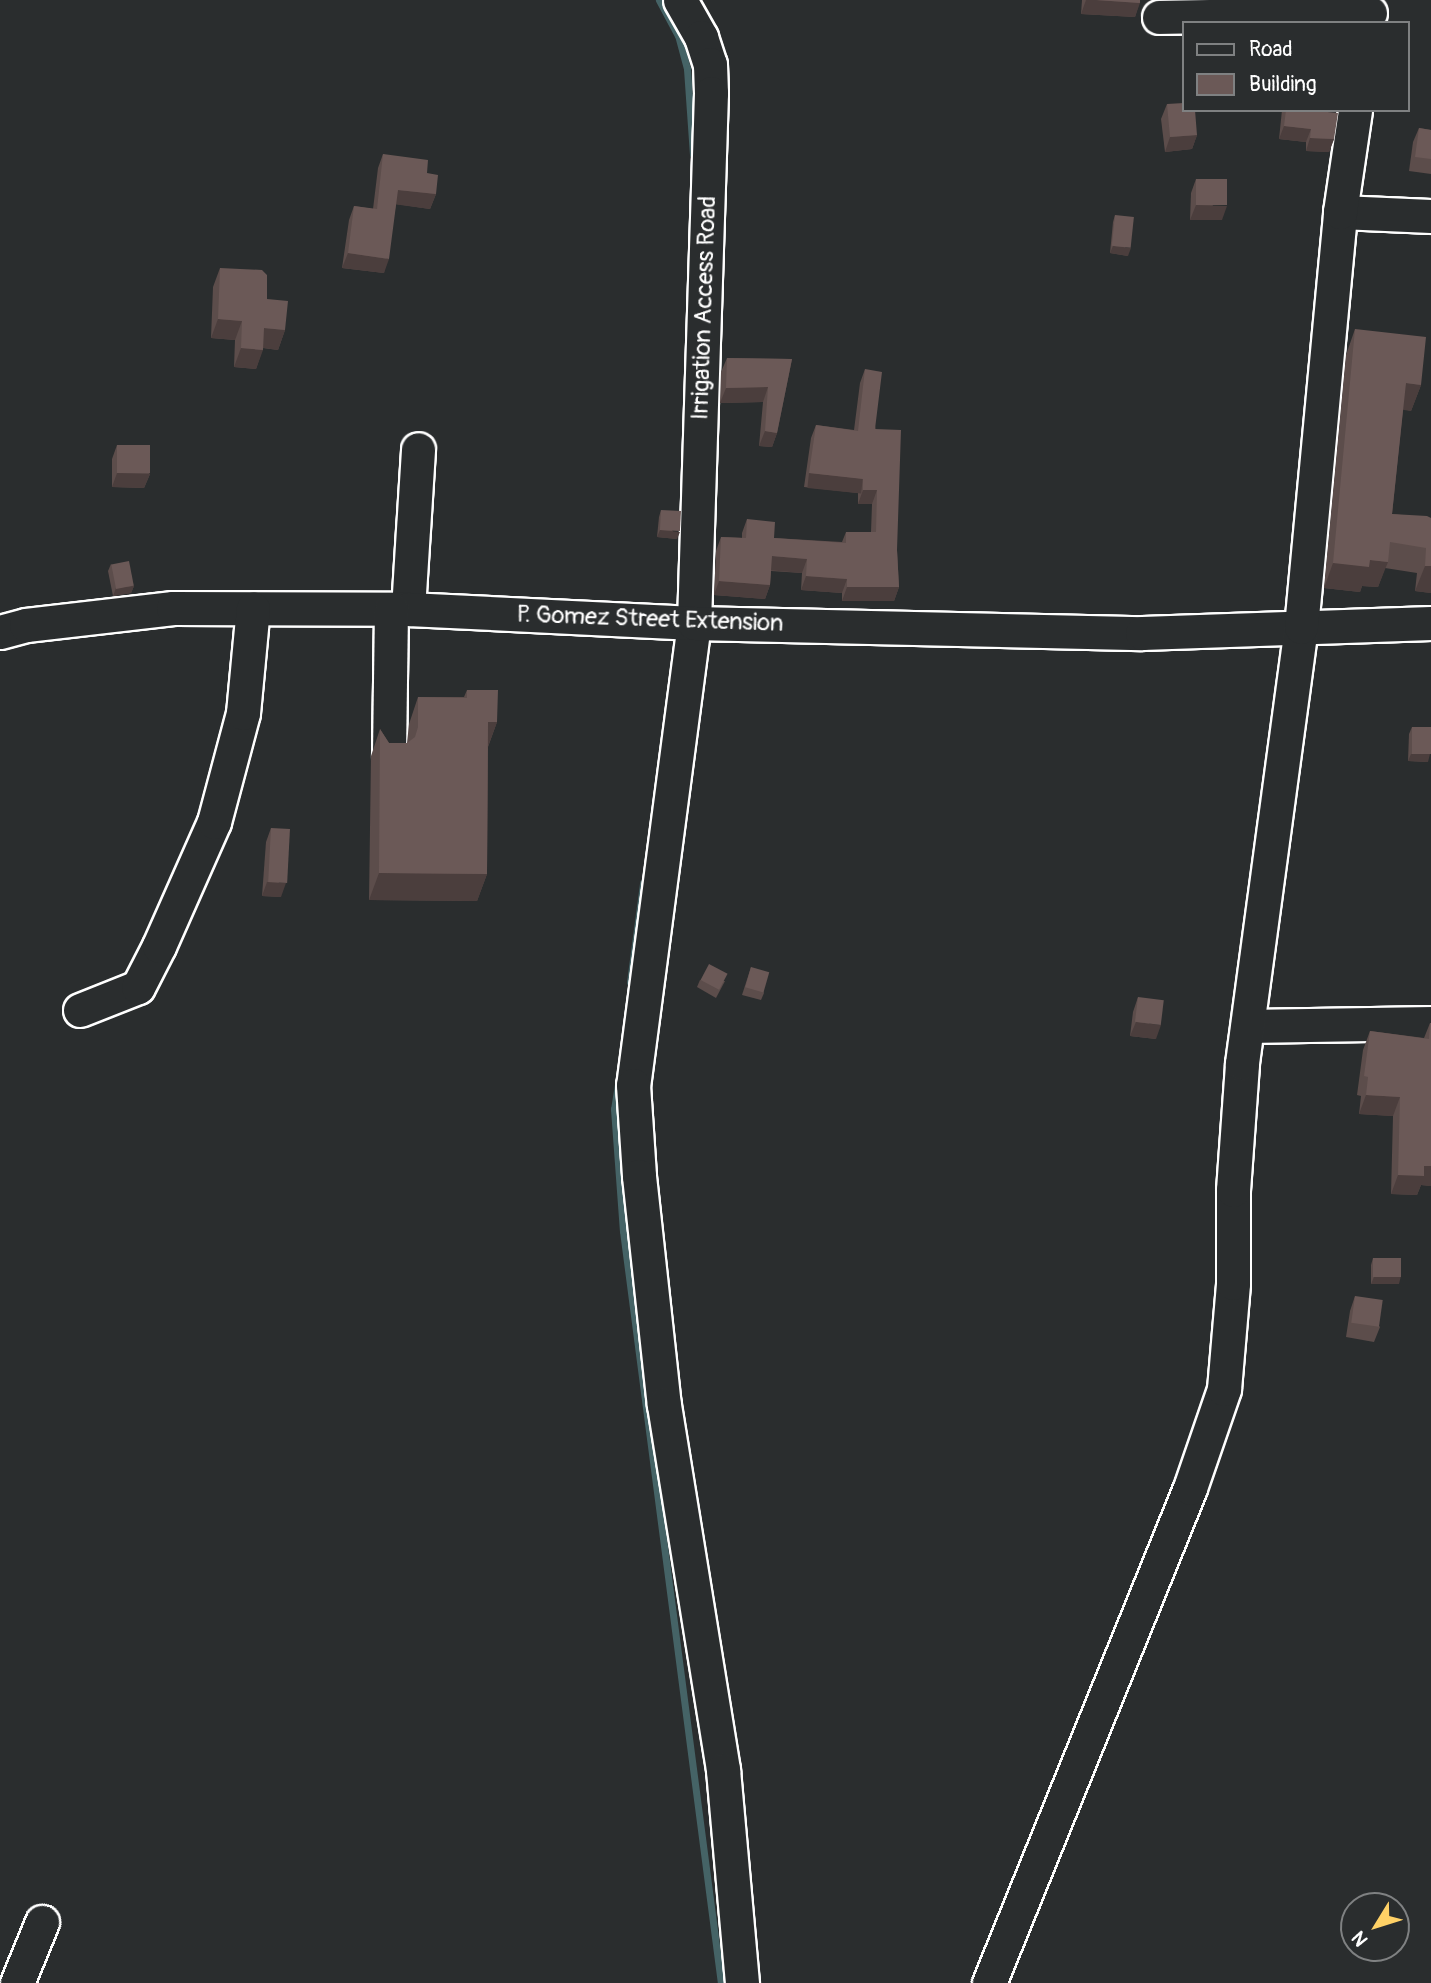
<!DOCTYPE html>
<html>
<head>
<meta charset="utf-8">
<style>
  body { margin:0 }
  #map { position:relative; width:1431px; height:1983px; overflow:hidden; background:#2a2d2e; font-family:Pangolin,sans-serif }
  div>[style] { position:absolute }
  [style*='--x'] { left:calc(var(--x)*1px); top:calc(var(--y)*1px); width:calc(var(--w)*1px); rotate:calc(var(--a)*1deg) }
  .stream>* { height:7px; margin:-3.5px; padding:0 3.5px; transform-origin:3.5px; border-radius:3.5px; background:#456366 }
  .roads { filter:drop-shadow(2px 0 #fff) drop-shadow(-2px 0 #fff) drop-shadow(0 2px #fff) drop-shadow(0 -2px #fff) }
  .minor>* { height:33px; margin:-16.5px; padding:0 16.5px; transform-origin:16.5px; border-radius:16.5px; background:#2a2d2e }
  .wall>* { inset:0; background:#5c4d4b }
  .shaded-wall>* { inset:0; background:#4b3e3d; transform-origin:0 0 }
  .building>* { inset:0; background:#6b5957; transform-origin:0 0 }
  span { translate:-50% -50%; white-space:nowrap; text-align:center; line-height:1.15; -webkit-text-stroke:5px #2a2d2e; paint-order:stroke }
  .street-label { font-size:24px; color:#fff }
  .legend { position:absolute; left:1182px; top:21px; width:228px; height:91px; box-sizing:border-box; background:#2a2d2e; border:2px solid #7f8182; margin:0; padding:9px 12px; list-style:none; font-size:21px; color:#fff }
  .legend li { display:flex; align-items:center; gap:14px; height:35px }
  .legend b { width:35px; border:2px solid #7f8182 }
  .north { position:absolute; left:1340px; top:1892px; width:70px; height:70px; box-sizing:border-box; background:#2a2d2e; border:2px solid #7f8182; border-radius:50%; rotate:232deg; font-size:19px; font-weight:700; line-height:28px; text-align:center; color:#fff }
  .north::after { content:''; display:block; margin:auto; width:24px; height:32px; background:#ffd166; clip-path:polygon(50% 0,100% 100%,50% 72%,0 100%) }
</style>
</head>
<body>
<div id="map">
  <div class="stream">
    <div style="--x:659;--y:0;--w:40;--a:62"></div>
    <div style="--x:678;--y:35;--w:35;--a:75"></div>
    <div style="--x:687;--y:69;--w:85;--a:86"></div>
    <div style="--x:630;--y:982;--w:100;--a:-82.5"></div>
    <div style="--x:618;--y:1084;--w:25;--a:99"></div>
    <div style="--x:614;--y:1109;--w:122;--a:85.8"></div>
    <div style="--x:623;--y:1231;--w:758;--a:82.58"></div>
  </div>
  <div class="roads">
    <div class="minor">
      <div style="--x:680;--y:0;--w:43;--a:60.4"></div>
      <div style="--x:701;--y:37;--w:28;--a:72"></div>
      <div style="--x:710;--y:64;--w:29;--a:88"></div>
      <div style="--x:711;--y:93;--w:530;--a:91.84"></div>
      <div style="--x:694;--y:623;--w:466;--a:97.5"></div>
      <div style="--x:633;--y:1085;--w:91;--a:86.2"></div>
      <div style="--x:639;--y:1176;--w:230;--a:83.8"></div>
      <div style="--x:664;--y:1405;--w:370;--a:80.8"></div>
      <div style="--x:723;--y:1770;--w:214;--a:84.9"></div>
      <div style="--x:1159;--y:17;--w:211;--a:-1.1"></div>
      <div style="--x:1340;--y:212;--w:91;--a:2.5"></div>
      <div style="--x:408;--y:609;--w:160;--a:-86.4"></div>
      <div style="--x:0;--y:632;--w:27;--a:-15"></div>
      <div style="--x:26;--y:625;--w:148;--a:-6.6"></div>
      <div style="--x:173;--y:608;--w:235;--a:0.2"></div>
      <div style="--x:408;--y:609;--w:286;--a:2.8"></div>
      <div style="--x:694;--y:623;--w:448;--a:1.3"></div>
      <div style="--x:1142;--y:633;--w:289;--a:-2"></div>
      <div style="--x:389;--y:753;--w:144;--a:-89.2"></div>
      <div style="--x:80;--y:1010;--w:62;--a:-21.6"></div>
      <div style="--x:138;--y:987;--w:46;--a:-62.9"></div>
      <div style="--x:159;--y:946;--w:136;--a:-66.1"></div>
      <div style="--x:214;--y:822;--w:113;--a:-75.1"></div>
      <div style="--x:243;--y:713;--w:105;--a:-84.6"></div>
      <div style="--x:1248;--y:1026;--w:183;--a:-0.9"></div>
      <div style="--x:17;--y:1983;--w:66;--a:-67.7"></div>
      <div style="--x:989;--y:1983;--w:534;--a:-67.9"></div>
      <div style="--x:1190;--y:1488;--w:105;--a:-71"></div>
      <div style="--x:1224;--y:1389;--w:106;--a:-85.1"></div>
      <div style="--x:1233;--y:1283;--w:93;--a:-90"></div>
      <div style="--x:1233;--y:1190;--w:127;--a:-85.9"></div>
      <div style="--x:1242;--y:1063;--w:440;--a:-82.3"></div>
      <div style="--x:1301;--y:627;--w:417;--a:-84.6"></div>
      <div style="--x:1340;--y:212;--w:103;--a:-81.6"></div>
    </div>
  </div>
  <div class="wall">
    <div style="clip-path:polygon(1082px 0,1140px 0,1135px 17px,1081px 14px)"></div>
    <div style="clip-path:polygon(1167px 104px,1197px 135px,1192px 149px,1165px 152px,1161px 119px)"></div>
    <div style="clip-path:polygon(1282px 110px,1306px 110px,1334px 139px,1329px 152px,1306px 151px,1306px 142px,1279px 139px)"></div>
    <div style="clip-path:polygon(1419px 128px,1431px 130px,1431px 174px,1409px 171px,1413px 142px)"></div>
    <div style="clip-path:polygon(383px 154px,427px 173px,436px 194px,430px 209px,396px 204px,384px 273px,342px 268px,349px 220px,354px 206px,373px 209px,378px 168px)"></div>
    <div style="clip-path:polygon(1196px 179px,1222px 220px,1190px 220px,1191px 193px)"></div>
    <div style="clip-path:polygon(1115px 215px,1128px 256px,1110px 253px,1113px 222px)"></div>
    <div style="clip-path:polygon(220px 268px,267px 299px,285px 330px,278px 350px,263px 348px,256px 369px,234px 367px,235px 340px,211px 338px,213px 287px)"></div>
    <div style="clip-path:polygon(1355px 329px,1421px 385px,1411px 411px,1403px 409px,1392px 514px,1431px 518px,1431px 593px,1415px 591px,1417px 573px,1385px 568px,1378px 587px,1362px 586px,1360px 592px,1324px 588px,1346px 355px)"></div>
    <div style="clip-path:polygon(727px 358px,792px 359px,777px 433px,772px 447px,759px 446px,763px 402px,720px 403px,721px 372px)"></div>
    <div style="clip-path:polygon(865px 369px,897px 550px,899px 587px,894px 601px,842px 601px,842px 593px,801px 590px,802px 573px,771px 571px,770px 585px,765px 599px,714px 595px,716px 551px,721px 537px,742px 538px,742px 533px,747px 519px,774px 538px,842px 542px,846px 532px,871px 532px,872px 504px,858px 504px,858px 493px,804px 487px,811px 438px,816px 425px,854px 430px,860px 383px)"></div>
    <div style="clip-path:polygon(117px 445px,150px 474px,144px 488px,112px 487px,112px 459px)"></div>
    <div style="clip-path:polygon(661px 510px,677px 539px,657px 537px,659px 517px)"></div>
    <div style="clip-path:polygon(111px 564px,134px 586px,131px 593px,113px 596px,108px 571px)"></div>
    <div style="clip-path:polygon(467px 690px,497px 722px,488px 747px,487px 874px,477px 901px,369px 900px,371px 756px,380px 729px,389px 743px,407px 743px,409px 724px,418px 697px,464px 697px)"></div>
    <div style="clip-path:polygon(1412px 727px,1428px 762px,1408px 761px,1409px 734px)"></div>
    <div style="clip-path:polygon(271px 828px,281px 897px,262px 896px,266px 842px)"></div>
    <div style="clip-path:polygon(751px 967px,764px 993px,761px 1000px,742px 995px)"></div>
    <div style="clip-path:polygon(700px 980px,725px 981px,716px 998px,697px 987px)"></div>
    <div style="clip-path:polygon(1138px 997px,1156px 1039px,1130px 1036px,1133px 1012px)"></div>
    <div style="clip-path:polygon(1430px 1023px,1431px 1023px,1431px 1186px,1421px 1185px,1417px 1195px,1391px 1194px,1393px 1116px,1359px 1114px,1361px 1096px,1357px 1095px,1363px 1050px,1370px 1031px,1424px 1038px)"></div>
    <div style="clip-path:polygon(1373px 1258px,1399px 1284px,1371px 1284px,1371px 1265px)"></div>
    <div style="clip-path:polygon(1355px 1296px,1380px 1327px,1374px 1342px,1346px 1337px,1350px 1311px)"></div>
  </div>
  <div class="shaded-wall">
    <div style="clip-path:polygon(1086px 0,1096px 0,1140px 3px,1135px 17px,1081px 14px)"></div>
    <div style="clip-path:polygon(1284px 126px,1311px 129px,1306px 142px,1279px 139px)"></div>
    <div style="clip-path:polygon(1197px 135px,1192px 149px,1165px 152px,1170px 137px)"></div>
    <div style="clip-path:polygon(1310px 138px,1334px 139px,1329px 152px,1306px 151px)"></div>
    <div style="clip-path:polygon(398px 190px,436px 194px,430px 209px,393px 204px)"></div>
    <div style="clip-path:polygon(1196px 205px,1227px 206px,1222px 220px,1190px 220px)"></div>
    <div style="clip-path:polygon(1113px 246px,1131px 248px,1128px 256px,1110px 253px)"></div>
    <div style="clip-path:polygon(348px 253px,389px 259px,384px 273px,342px 268px)"></div>
    <div style="clip-path:polygon(218px 319px,242px 321px,235px 340px,211px 338px)"></div>
    <div style="clip-path:polygon(264px 328px,285px 330px,278px 350px,257px 347px)"></div>
    <div style="clip-path:polygon(241px 348px,263px 350px,256px 369px,234px 367px)"></div>
    <div style="clip-path:polygon(1406px 383px,1421px 385px,1411px 411px,1397px 409px)"></div>
    <div style="clip-path:polygon(768px 387px,763px 402px,720px 403px,726px 388px)"></div>
    <div style="clip-path:polygon(765px 431px,777px 433px,772px 447px,759px 446px)"></div>
    <div style="clip-path:polygon(117px 473px,150px 474px,144px 488px,112px 487px)"></div>
    <div style="left:809px;top:473px;width:54px;height:15px;rotate:6deg"></div>
    <div style="clip-path:polygon(863px 490px,877px 490px,872px 504px,858px 504px)"></div>
    <div style="clip-path:polygon(660px 530px,680px 532px,677px 539px,657px 537px)"></div>
    <div style="clip-path:polygon(772px 556px,807px 559px,802px 573px,767px 570px)"></div>
    <div style="clip-path:polygon(1370px 560px,1388px 562px,1378px 587px,1362px 586px,1360px 592px,1324px 588px,1333px 563px)"></div>
    <div style="clip-path:polygon(1425px 566px,1431px 566px,1431px 593px,1415px 591px)"></div>
    <div style="clip-path:polygon(806px 576px,847px 579px,842px 593px,801px 590px)"></div>
    <div style="clip-path:polygon(719px 581px,770px 585px,765px 599px,714px 595px)"></div>
    <div style="clip-path:polygon(134px 586px,131px 593px,113px 596px,116px 588px)"></div>
    <div style="clip-path:polygon(847px 587px,899px 587px,894px 601px,842px 601px)"></div>
    <div style="clip-path:polygon(488px 722px,497px 722px,487px 749px)"></div>
    <div style="clip-path:polygon(1411px 754px,1430px 754px,1428px 762px,1408px 761px)"></div>
    <div style="clip-path:polygon(379px 873px,487px 874px,477px 901px,369px 900px)"></div>
    <div style="clip-path:polygon(267px 882px,286px 883px,281px 897px,262px 896px)"></div>
    <div style="clip-path:polygon(1136px 1022px,1161px 1025px,1156px 1039px,1130px 1036px)"></div>
    <div style="clip-path:polygon(1366px 1095px,1400px 1097px,1393px 1116px,1359px 1114px)"></div>
    <div style="clip-path:polygon(1424px 1166px,1431px 1166px,1431px 1186px,1421px 1185px,1417px 1195px,1391px 1194px,1398px 1175px)"></div>
    <div style="clip-path:polygon(1401px 1276px,1399px 1284px,1371px 1284px,1374px 1277px)"></div>
  </div>
  <div class="building">
    <div style="clip-path:polygon(1096px 0,1140px 0,1140px 3px)"></div>
    <div style="clip-path:polygon(1184px 103px,1184px 110px,1195px 110px,1197px 135px,1170px 137px,1167px 104px)"></div>
    <div style="clip-path:polygon(1286px 110px,1306px 110px,1338px 113px,1334px 139px,1310px 138px,1311px 129px,1284px 126px)"></div>
    <div style="clip-path:polygon(1419px 128px,1431px 130px,1431px 159px,1415px 157px)"></div>
    <div style="clip-path:polygon(383px 154px,428px 160px,427px 173px,438px 175px,436px 194px,398px 190px,389px 259px,348px 253px,354px 206px,377px 209px)"></div>
    <div style="left:1196px;top:179px;width:31px;height:26px"></div>
    <div style="left:1115px;top:215px;width:19px;height:31px;rotate:6deg"></div>
    <div style="clip-path:polygon(220px 268px,262px 270px,267px 275px,267px 299px,288px 301px,285px 330px,264px 328px,263px 350px,241px 348px,242px 321px,218px 319px)"></div>
    <div style="clip-path:polygon(1355px 329px,1426px 337px,1421px 385px,1406px 383px,1392px 514px,1427px 516px,1431px 518px,1431px 566px,1425px 566px,1426px 548px,1390px 542px,1388px 562px,1370px 560px,1369px 567px,1333px 563px)"></div>
    <div style="clip-path:polygon(727px 358px,792px 359px,777px 433px,765px 431px,768px 387px,726px 388px)"></div>
    <div style="clip-path:polygon(865px 369px,882px 372px,875px 429px,901px 430px,897px 550px,899px 587px,847px 587px,847px 579px,806px 576px,807px 559px,772px 556px,770px 585px,719px 581px,721px 537px,746px 538px,747px 519px,775px 522px,774px 538px,846px 543px,846px 532px,876px 532px,877px 490px,863px 490px,863px 479px,809px 473px,816px 425px,858px 431px)"></div>
    <div style="left:117px;top:445px;width:33px;height:28px"></div>
    <div style="left:661px;top:510px;width:20px;height:20px;rotate:3deg"></div>
    <div style="left:129px;top:561px;width:25px;height:18px;rotate:79deg"></div>
    <div style="clip-path:polygon(467px 690px,498px 690px,497px 722px,488px 722px,487px 874px,379px 873px,380px 729px,389px 743px,407px 743px,415px 737px,418px 727px,418px 697px,467px 698px)"></div>
    <div style="left:1412px;top:727px;width:19px;height:27px"></div>
    <div style="left:271px;top:828px;width:19px;height:54px;rotate:3deg"></div>
    <div style="left:709px;top:964px;width:21px;height:18px;rotate:28deg"></div>
    <div style="left:751px;top:967px;width:19px;height:21px;rotate:16deg"></div>
    <div style="left:1138px;top:997px;width:26px;height:25px;rotate:7deg"></div>
    <div style="clip-path:polygon(1430px 1023px,1431px 1023px,1431px 1166px,1424px 1166px,1424px 1176px,1398px 1175px,1400px 1097px,1366px 1095px,1368px 1077px,1364px 1076px,1370px 1031px,1429px 1039px)"></div>
    <div style="left:1373px;top:1258px;width:28px;height:19px"></div>
    <div style="left:1355px;top:1296px;width:28px;height:27px;rotate:8deg"></div>
  </div>
  <div class="street-label">
    <span style="left:704px;top:308px;rotate:-88deg">Irrigation Access Road</span>
    <span style="left:650px;top:619px;rotate:2deg">P. Gomez Street Extension</span>
  </div>
  <ul class="legend">
  <li><b style="height:9px;background:#2a2d2e"></b>Road</li>
  <li><b style="height:19px;background:#6b5957"></b>Building</li>
  </ul>
  <div class="north">N</div>
</div>
</body>
</html>
